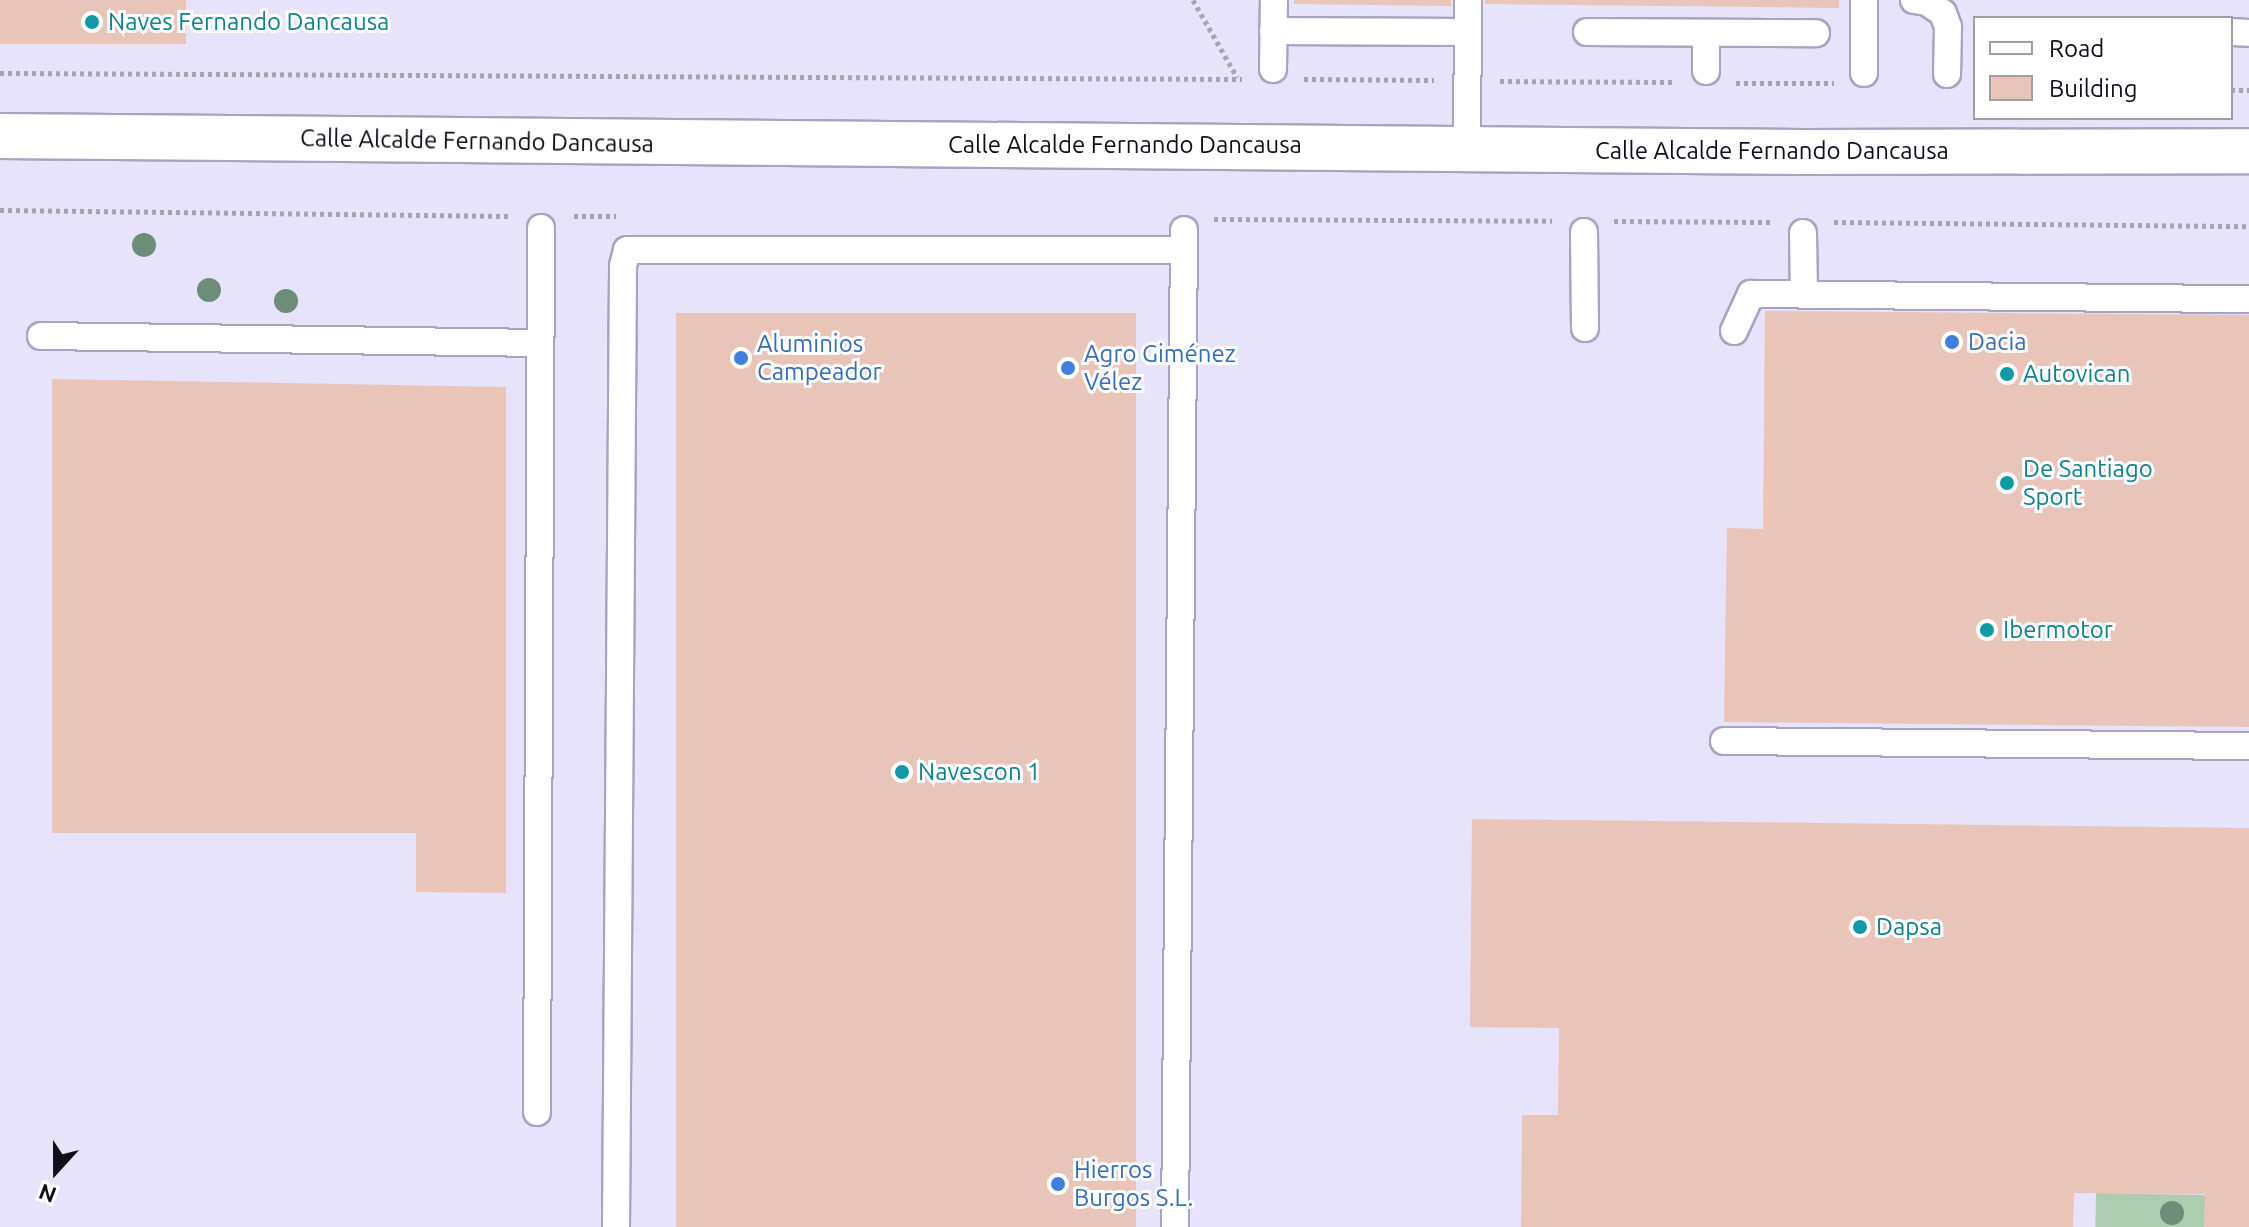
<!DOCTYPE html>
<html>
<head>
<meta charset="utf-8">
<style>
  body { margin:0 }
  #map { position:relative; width:2249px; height:1227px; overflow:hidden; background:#f0eefc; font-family:Ubuntu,sans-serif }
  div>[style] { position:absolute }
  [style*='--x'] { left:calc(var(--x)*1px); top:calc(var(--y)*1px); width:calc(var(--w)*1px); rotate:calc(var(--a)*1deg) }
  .built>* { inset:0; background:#e7e3fb }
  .green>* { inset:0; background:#aeccb0; transform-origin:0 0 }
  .building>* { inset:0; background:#e9c4b8; transform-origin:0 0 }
  .path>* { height:5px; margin-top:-2.5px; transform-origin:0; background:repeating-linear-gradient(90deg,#a5a3b0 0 4px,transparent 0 8px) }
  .roads { filter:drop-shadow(2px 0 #a9a3c3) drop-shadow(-2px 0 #a9a3c3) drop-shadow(0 2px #a9a3c3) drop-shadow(0 -2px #a9a3c3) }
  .lane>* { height:26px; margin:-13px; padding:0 13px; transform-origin:13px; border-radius:13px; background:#fff }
  .street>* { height:44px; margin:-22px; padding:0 22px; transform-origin:22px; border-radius:22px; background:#fff }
  .trees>* { width:24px; height:24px; margin:-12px; border-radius:50%; background:#6d8c7a }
  .dots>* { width:22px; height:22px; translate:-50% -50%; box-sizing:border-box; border:4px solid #fff; border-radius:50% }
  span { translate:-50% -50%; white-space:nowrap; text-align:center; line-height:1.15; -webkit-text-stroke:6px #fff; paint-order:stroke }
  .culture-label { font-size:24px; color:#0d838f }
  .left { translate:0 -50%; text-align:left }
  .street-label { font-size:24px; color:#100e19 }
  .shop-label { font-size:24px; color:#366cbe }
  .legend { position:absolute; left:1973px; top:16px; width:260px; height:104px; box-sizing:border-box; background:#fff; border:2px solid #9f9fa3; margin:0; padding:10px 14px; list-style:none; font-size:24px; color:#100e19 }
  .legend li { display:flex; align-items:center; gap:16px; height:40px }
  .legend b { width:40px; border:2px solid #9f9fa3 }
  .north { position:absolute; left:16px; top:1131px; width:80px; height:80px; -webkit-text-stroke:6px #fff; paint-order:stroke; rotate:201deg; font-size:22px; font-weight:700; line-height:32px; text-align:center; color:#100e19 }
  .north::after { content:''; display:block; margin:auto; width:28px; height:36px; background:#100e19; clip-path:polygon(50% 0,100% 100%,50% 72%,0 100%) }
</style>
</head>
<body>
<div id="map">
  <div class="built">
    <div style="clip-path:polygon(evenodd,0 0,2249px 0,2249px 1227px,0 1227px,0 0,1975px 18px,2231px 18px,2231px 118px,1975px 118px,1975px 18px)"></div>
  </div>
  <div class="green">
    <div style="left:2096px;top:1193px;width:109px;height:35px;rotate:1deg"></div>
  </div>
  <div class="building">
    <div style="left:0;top:0;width:186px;height:44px"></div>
    <div style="clip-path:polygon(1294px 0,1451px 0,1451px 6px,1294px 4px)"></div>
    <div style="clip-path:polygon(1485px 0,1839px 0,1839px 8px,1485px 4px)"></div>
    <div style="clip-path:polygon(1765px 311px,2249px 315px,2249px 727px,1724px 722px,1727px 528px,1763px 529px)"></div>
    <div style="left:676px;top:313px;width:460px;height:914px"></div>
    <div style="clip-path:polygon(52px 379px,506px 387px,506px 893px,416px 892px,416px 833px,52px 833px)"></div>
    <div style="clip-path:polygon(1472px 819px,2249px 828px,2249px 1227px,2205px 1227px,2205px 1194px,2074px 1193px,2073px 1227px,1521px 1227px,1522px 1115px,1558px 1115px,1559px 1028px,1470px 1027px)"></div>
  </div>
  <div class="path">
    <div style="--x:1193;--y:0;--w:89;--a:60.3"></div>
    <div style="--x:0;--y:73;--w:1242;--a:0.28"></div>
    <div style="--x:1304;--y:79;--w:130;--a:0.4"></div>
    <div style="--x:1500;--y:81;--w:174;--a:0.3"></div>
    <div style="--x:1736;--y:83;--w:98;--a:0"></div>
    <div style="--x:2231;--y:90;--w:18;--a:0"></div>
    <div style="--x:0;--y:210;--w:508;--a:0.68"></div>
    <div style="--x:574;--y:216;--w:42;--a:0"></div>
    <div style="--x:1214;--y:219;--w:338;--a:0.3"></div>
    <div style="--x:1614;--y:221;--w:158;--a:0.4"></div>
    <div style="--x:1834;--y:222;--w:415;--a:0.6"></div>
  </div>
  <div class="roads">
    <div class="lane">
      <div style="--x:1914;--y:0;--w:13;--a:9"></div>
      <div style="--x:1927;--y:2;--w:19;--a:35"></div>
      <div style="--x:1943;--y:13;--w:15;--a:70"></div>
      <div style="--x:1948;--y:27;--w:47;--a:91.2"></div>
      <div style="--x:1273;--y:31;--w:195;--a:0.3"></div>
      <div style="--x:1587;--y:32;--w:229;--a:0.3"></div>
      <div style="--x:2231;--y:32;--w:18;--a:3"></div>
      <div style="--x:1273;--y:69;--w:69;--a:-89.2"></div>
      <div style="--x:1706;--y:71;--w:38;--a:-90"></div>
      <div style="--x:1864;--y:73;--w:73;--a:-90"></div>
      <div style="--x:1467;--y:148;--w:148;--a:-89.6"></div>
      <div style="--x:1584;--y:232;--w:96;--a:89.4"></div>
      <div style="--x:1803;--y:233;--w:61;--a:89.1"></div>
      <div style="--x:1734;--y:331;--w:41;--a:-65.3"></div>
      <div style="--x:1751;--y:294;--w:498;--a:0.6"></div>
      <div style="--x:41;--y:336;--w:499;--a:0.8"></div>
      <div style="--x:1724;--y:741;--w:525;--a:0.55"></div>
      <div style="--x:537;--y:1112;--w:884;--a:-89.74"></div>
      <div style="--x:616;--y:1227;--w:961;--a:-89.58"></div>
      <div style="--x:623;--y:266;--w:16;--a:-76"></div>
      <div style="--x:627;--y:250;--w:557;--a:0"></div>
      <div style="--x:1175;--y:1227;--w:997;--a:-89.48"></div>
    </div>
    <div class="street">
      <div style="--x:0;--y:136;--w:1803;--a:0.51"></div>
      <div style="--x:1803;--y:152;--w:446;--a:-0.1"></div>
    </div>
  </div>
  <div class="trees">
    <div style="left:144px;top:245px"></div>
    <div style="left:209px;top:290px"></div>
    <div style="left:286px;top:301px"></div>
    <div style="left:2172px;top:1213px"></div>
  </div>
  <div class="dots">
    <div style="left:92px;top:22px;background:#0f9aa8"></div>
    <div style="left:1952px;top:342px;background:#3f7fe0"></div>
    <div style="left:741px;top:358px;background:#3f7fe0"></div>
    <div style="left:1068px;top:368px;background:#3f7fe0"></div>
    <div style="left:2007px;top:374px;background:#0f9aa8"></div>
    <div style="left:2007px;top:483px;background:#0f9aa8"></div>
    <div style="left:1987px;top:630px;background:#0f9aa8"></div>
    <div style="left:902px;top:772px;background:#0f9aa8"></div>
    <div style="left:1860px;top:927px;background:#0f9aa8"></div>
    <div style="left:1058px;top:1184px;background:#3f7fe0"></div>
  </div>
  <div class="culture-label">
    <span class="left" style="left:108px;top:22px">Naves Fernando Dancausa</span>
    <span class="left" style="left:2023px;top:374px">Autovican</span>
    <span class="left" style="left:2023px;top:483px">De Santiago<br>Sport</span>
    <span class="left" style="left:2003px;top:630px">Ibermotor</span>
    <span class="left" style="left:918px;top:772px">Navescon 1</span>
    <span class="left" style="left:1876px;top:927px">Dapsa</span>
  </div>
  <div class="street-label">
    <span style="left:477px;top:141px;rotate:1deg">Calle Alcalde Fernando Dancausa</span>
    <span style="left:1125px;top:145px">Calle Alcalde Fernando Dancausa</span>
    <span style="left:1772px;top:151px">Calle Alcalde Fernando Dancausa</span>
  </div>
  <div class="shop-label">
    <span class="left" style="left:1968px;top:342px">Dacia</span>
    <span class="left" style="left:757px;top:358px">Aluminios<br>Campeador</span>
    <span class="left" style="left:1084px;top:368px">Agro Giménez<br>Vélez</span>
    <span class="left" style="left:1074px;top:1184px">Hierros<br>Burgos S.L.</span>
  </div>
  <ul class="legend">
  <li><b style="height:10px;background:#fff"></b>Road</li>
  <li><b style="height:22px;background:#e9c4b8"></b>Building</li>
  </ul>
  <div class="north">N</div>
</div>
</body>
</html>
